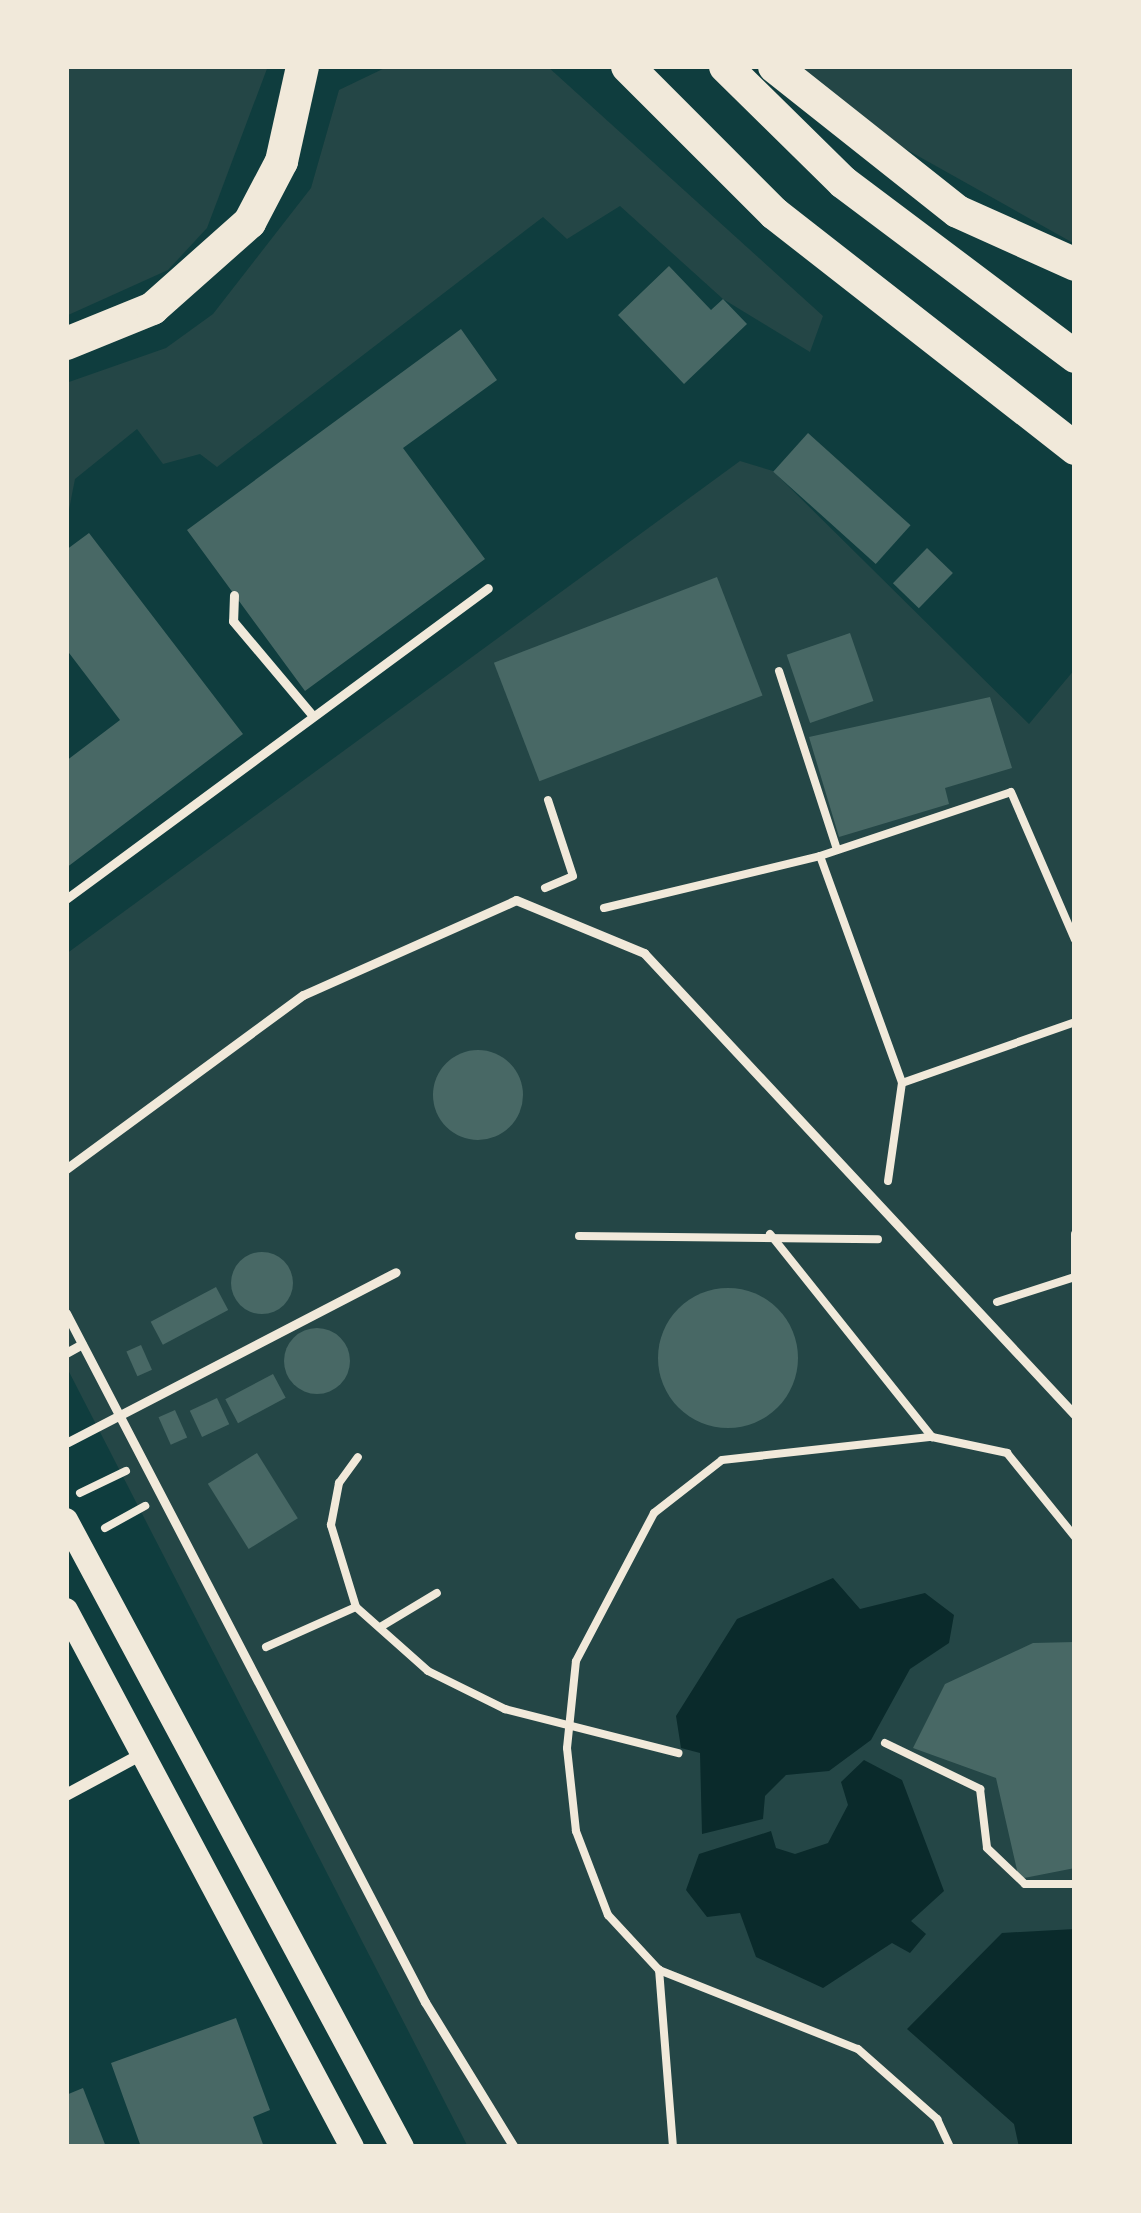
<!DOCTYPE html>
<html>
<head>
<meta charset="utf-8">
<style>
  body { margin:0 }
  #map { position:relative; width:1141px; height:2213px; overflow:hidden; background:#0f3d3e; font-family:"Roboto Condensed",sans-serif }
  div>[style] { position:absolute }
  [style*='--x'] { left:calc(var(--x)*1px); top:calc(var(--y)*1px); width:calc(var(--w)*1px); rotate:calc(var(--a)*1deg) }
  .green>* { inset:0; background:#244646 }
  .water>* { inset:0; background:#0a2a2b }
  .building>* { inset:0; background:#486865; transform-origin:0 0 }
  .round { border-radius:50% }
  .path>* { height:8px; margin:-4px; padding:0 4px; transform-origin:4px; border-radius:4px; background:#f1e9da }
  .service>* { height:9px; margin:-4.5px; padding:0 4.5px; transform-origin:4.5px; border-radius:4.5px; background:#f1e9da }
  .minor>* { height:12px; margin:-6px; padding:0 6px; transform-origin:6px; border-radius:6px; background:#f1e9da }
  .secondary>* { height:24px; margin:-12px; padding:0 12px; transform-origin:12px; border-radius:12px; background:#f1e9da }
  .trunk>* { height:33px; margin:-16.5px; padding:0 16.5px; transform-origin:16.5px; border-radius:16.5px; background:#f1e9da }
  span { translate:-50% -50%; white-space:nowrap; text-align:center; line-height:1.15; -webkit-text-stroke:10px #f1e9da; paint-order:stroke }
  .frame { position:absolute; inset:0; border:69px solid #f1e9da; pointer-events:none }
</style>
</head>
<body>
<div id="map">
  <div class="green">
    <div style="clip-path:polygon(66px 66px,268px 66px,207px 228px,168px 270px,66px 316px)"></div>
    <div style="clip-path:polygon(389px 66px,547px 66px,823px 316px,810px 352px,723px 299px,620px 206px,567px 239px,543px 217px,217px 467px,200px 454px,163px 464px,137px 429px,75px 479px,66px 525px,66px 383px,166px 348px,213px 314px,311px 188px,339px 90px)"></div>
    <div style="clip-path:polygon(801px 66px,1075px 66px,1075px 244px,902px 147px)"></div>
    <div style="clip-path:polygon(740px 461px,773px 471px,1029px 724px,1075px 669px,1075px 2147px,468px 2147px,66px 1366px,66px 954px)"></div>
  </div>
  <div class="water">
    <div style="clip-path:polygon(833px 1578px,860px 1609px,925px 1593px,954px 1615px,949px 1643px,910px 1669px,871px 1740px,829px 1771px,786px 1775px,765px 1796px,763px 1819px,702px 1834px,700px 1753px,681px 1748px,676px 1716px,737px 1619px)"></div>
    <div style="clip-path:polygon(864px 1760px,902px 1780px,944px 1891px,911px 1921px,926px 1934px,910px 1953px,892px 1943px,823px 1988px,756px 1957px,740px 1913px,707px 1917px,686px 1890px,699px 1854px,771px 1831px,776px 1848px,795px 1854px,828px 1843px,848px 1805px,841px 1782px)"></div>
    <div style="clip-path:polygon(1075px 1929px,1075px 2147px,1019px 2147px,1014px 2124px,907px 2029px,1002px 1933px)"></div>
  </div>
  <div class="building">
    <div style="clip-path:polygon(669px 266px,711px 310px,723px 299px,747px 324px,684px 384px,618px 315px)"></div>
    <div style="clip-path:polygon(461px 329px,497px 380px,403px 448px,485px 559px,305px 691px,187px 530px)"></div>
    <div style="left:808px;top:433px;width:138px;height:52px;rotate:42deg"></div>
    <div style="clip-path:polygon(89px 533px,243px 734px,66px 868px,66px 761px,120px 720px,66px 649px,66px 550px)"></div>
    <div style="left:927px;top:548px;width:36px;height:49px;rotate:44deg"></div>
    <div style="left:717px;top:577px;width:127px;height:239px;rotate:69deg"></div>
    <div style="left:850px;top:633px;width:72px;height:67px;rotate:71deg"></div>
    <div style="clip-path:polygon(990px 697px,1012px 768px,945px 788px,949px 804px,839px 837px,809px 737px)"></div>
    <div class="round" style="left:433px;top:1050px;width:90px;height:90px"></div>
    <div class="round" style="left:231px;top:1252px;width:62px;height:62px"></div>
    <div style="left:216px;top:1287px;width:26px;height:74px;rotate:62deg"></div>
    <div class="round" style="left:658px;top:1288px;width:140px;height:140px"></div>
    <div class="round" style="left:284px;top:1328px;width:66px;height:66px"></div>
    <div style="left:141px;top:1345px;width:27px;height:16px;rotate:66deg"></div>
    <div style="left:273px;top:1374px;width:27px;height:54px;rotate:62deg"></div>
    <div style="left:217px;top:1398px;width:29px;height:30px;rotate:65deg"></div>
    <div style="left:175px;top:1410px;width:30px;height:18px;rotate:66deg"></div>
    <div style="left:257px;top:1453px;width:77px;height:58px;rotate:58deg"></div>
    <div style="clip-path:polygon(1075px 1642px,1075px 1868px,1019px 1879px,996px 1778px,913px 1748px,945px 1684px,1033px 1643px)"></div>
    <div style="clip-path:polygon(236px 2018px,270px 2110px,253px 2117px,264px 2147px,141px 2147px,111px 2063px)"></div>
    <div style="clip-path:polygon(83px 2088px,106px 2147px,66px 2147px,66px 2095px)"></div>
  </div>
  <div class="path">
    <div style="--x:779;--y:671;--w:188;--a:72"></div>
    <div style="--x:820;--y:856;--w:241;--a:70.1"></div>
    <div style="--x:902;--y:1083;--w:183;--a:-19.4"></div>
    <div style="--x:545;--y:888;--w:30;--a:-23"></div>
    <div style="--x:573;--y:876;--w:80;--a:-108.2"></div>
    <div style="--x:604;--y:908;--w:222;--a:-13.5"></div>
    <div style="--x:820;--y:856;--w:201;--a:-18.5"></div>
    <div style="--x:1011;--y:792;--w:161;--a:66.6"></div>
    <div style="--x:888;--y:1181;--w:99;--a:-81.9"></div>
    <div style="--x:770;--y:1234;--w:260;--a:51.4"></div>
    <div style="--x:1075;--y:1234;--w:43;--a:90"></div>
    <div style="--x:579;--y:1236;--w:299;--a:0.6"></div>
    <div style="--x:997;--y:1302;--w:82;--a:-17.8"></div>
    <div style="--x:80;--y:1493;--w:51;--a:-25.6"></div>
    <div style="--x:105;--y:1528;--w:46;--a:-28.8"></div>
    <div style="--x:356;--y:1607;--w:86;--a:-107"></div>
    <div style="--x:331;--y:1525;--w:43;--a:-79.2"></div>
    <div style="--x:339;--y:1483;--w:32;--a:-54"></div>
    <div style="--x:382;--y:1626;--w:64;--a:-31"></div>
    <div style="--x:266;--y:1647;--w:98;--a:-24"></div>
    <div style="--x:356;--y:1607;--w:96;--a:41.6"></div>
    <div style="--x:428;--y:1671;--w:86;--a:26.3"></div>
    <div style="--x:505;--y:1709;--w:179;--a:14.3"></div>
    <div style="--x:885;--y:1743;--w:106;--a:25.8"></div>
    <div style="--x:980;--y:1789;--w:59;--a:83.2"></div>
    <div style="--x:987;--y:1848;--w:52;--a:43.5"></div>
    <div style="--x:1025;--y:1884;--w:50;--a:0"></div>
    <div style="--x:659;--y:1970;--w:214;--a:21.7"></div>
    <div style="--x:858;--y:2049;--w:106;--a:41.5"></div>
    <div style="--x:937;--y:2119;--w:31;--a:65"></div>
    <div style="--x:673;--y:2147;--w:178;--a:-94.5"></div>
    <div style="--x:659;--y:1970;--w:75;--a:-132.8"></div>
    <div style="--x:608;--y:1915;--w:90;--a:-110.9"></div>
    <div style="--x:576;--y:1831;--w:83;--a:-96.2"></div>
    <div style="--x:567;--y:1748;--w:87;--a:-84.1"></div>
    <div style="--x:576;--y:1661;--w:167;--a:-62.2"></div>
    <div style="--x:654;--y:1513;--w:86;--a:-37.9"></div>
    <div style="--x:722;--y:1460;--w:211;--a:-6.3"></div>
    <div style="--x:932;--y:1437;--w:77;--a:12"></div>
    <div style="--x:1007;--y:1453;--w:108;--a:51"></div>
  </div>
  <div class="service">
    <div style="--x:234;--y:595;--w:26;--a:92"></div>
    <div style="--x:233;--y:621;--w:124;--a:49.9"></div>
    <div style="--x:66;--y:899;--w:524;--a:-36.39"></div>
    <div style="--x:66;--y:1169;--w:294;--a:-36.3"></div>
    <div style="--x:303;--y:995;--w:233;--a:-24"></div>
    <div style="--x:516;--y:900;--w:139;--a:22.5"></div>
    <div style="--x:644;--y:953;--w:632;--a:46.99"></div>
    <div style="--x:66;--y:1313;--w:777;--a:62.48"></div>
    <div style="--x:425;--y:2002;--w:170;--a:58.5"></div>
    <div style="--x:66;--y:1353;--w:18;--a:-29"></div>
    <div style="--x:68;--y:1442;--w:369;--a:-27.4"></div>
  </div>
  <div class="minor">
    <div style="--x:66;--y:1795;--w:89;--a:-28.3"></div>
  </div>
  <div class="secondary">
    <div style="--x:66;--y:1520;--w:711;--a:61.81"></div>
    <div style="--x:66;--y:1610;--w:608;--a:61.96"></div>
  </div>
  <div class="trunk">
    <div style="--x:627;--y:66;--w:208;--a:45"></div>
    <div style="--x:774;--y:213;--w:382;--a:38"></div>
    <div style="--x:725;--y:66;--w:165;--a:44.5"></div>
    <div style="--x:843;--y:182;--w:290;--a:36.9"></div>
    <div style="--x:774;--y:66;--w:233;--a:38.4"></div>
    <div style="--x:957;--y:211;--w:129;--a:24.2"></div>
    <div style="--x:66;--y:343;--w:93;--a:-22.1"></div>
    <div style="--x:152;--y:308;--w:130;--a:-41.6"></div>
    <div style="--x:249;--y:222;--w:69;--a:-62.3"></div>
    <div style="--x:281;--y:161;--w:97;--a:-77.5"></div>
  </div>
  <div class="frame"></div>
</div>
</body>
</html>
